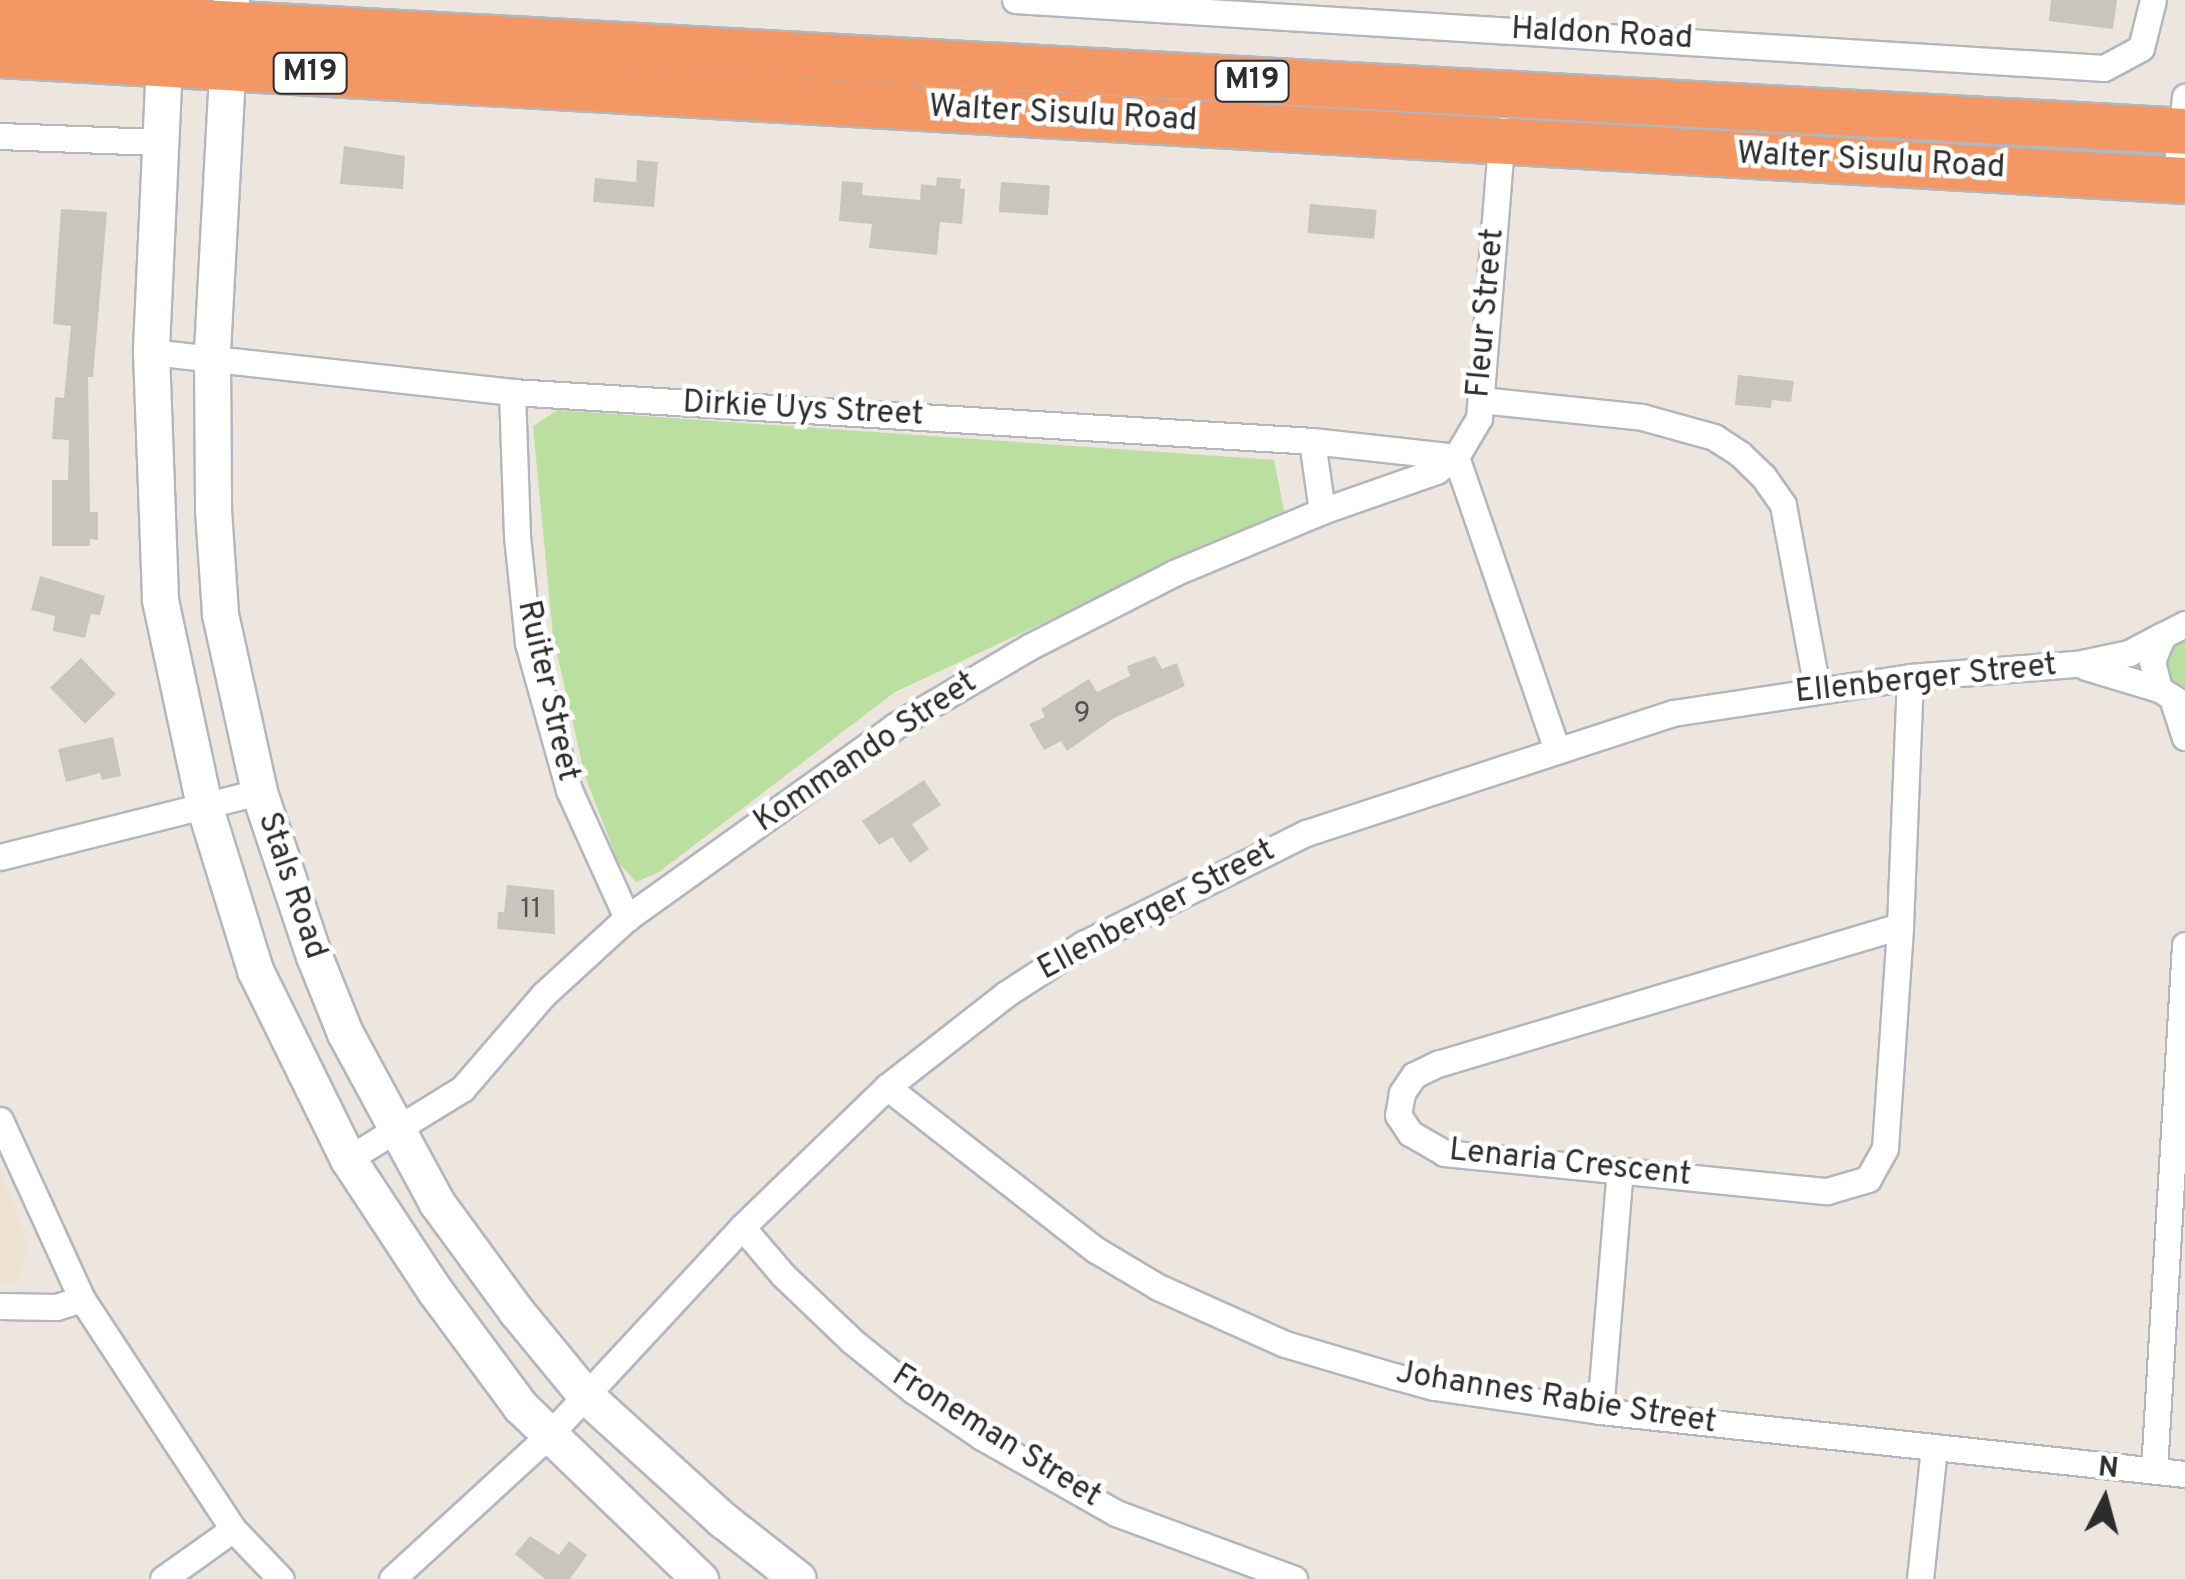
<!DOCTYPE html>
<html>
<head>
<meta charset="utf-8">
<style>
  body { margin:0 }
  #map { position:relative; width:2185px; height:1579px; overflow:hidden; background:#ece6df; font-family:Overpass,sans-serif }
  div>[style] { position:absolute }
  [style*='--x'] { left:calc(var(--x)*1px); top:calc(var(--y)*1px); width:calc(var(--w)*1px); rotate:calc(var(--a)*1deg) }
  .education>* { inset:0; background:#ede1d0 }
  .green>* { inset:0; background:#badfa0 }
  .building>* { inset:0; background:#c8c4be; transform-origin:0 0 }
  .roads { filter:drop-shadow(2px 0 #b3b6be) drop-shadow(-2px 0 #b3b6be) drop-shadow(0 2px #b3b6be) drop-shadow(0 -2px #b3b6be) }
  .street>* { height:25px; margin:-12.5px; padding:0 12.5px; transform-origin:12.5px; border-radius:12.5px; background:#fff }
  .secondary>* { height:35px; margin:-17.5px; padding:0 17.5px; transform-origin:17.5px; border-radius:17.5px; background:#fff }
  .highway>* { height:45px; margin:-22.5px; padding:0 22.5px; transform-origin:22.5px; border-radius:22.5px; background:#f39864 }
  span { translate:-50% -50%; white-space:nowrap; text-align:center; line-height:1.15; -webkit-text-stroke:9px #fff; paint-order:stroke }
  .number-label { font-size:28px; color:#535250 }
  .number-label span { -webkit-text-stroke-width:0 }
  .shield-label span { padding:2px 8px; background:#fff; border:2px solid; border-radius:8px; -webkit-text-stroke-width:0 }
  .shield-label { font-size:30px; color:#2c2c2c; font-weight:700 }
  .street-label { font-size:32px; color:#2c2c2c }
  .north { position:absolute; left:2055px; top:1449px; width:100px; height:100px; -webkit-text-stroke:8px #fff; paint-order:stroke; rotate:6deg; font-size:28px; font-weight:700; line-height:40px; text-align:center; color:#2c2c2c }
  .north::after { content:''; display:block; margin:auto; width:35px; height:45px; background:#2c2c2c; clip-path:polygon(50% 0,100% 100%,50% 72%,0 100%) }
</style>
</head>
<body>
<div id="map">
  <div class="education">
    <div style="clip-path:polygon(0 1171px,29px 1247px,16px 1283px,0 1282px)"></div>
  </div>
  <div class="green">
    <div style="clip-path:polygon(558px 410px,1274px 460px,1284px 511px,895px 692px,659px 872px,636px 882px,618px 862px,585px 776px,553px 636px,533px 426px)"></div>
    <div style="clip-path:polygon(2185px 639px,2185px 693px,2170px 682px,2165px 663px,2176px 644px)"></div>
  </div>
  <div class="building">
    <div style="clip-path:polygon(2051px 0,2117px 0,2113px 29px,2049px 21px)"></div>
    <div style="clip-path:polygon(344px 146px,405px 156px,403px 189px,340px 184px)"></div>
    <div style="clip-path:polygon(637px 160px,658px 162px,654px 207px,593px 202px,595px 178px,636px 182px)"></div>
    <div style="clip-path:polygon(937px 177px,961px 179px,960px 188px,965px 189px,962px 224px,940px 222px,937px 255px,869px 248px,872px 224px,839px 221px,842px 181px,863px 183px,862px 195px,920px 200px,921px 184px,936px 186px)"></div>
    <div style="left:1001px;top:182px;width:49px;height:30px;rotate:4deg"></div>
    <div style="left:1310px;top:204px;width:67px;height:29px;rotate:5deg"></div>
    <div style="clip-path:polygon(61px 209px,107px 212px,93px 377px,88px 377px,90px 512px,98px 512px,98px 540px,90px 539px,90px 546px,52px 546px,52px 480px,68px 480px,69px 440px,52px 439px,55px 397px,64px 398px,71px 326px,53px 324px)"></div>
    <div style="clip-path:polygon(1738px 375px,1794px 381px,1791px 402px,1772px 400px,1771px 408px,1735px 405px)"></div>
    <div style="clip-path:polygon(40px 576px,105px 596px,100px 615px,91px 614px,85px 638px,53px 631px,55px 616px,31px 610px)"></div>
    <div style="clip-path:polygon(1155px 656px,1162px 669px,1177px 663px,1185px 686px,1114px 718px,1067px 751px,1061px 741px,1044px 750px,1029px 724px,1045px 717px,1041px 709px,1089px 679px,1097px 692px,1130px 676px,1127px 666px)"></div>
    <div style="left:81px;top:658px;width:50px;height:43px;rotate:46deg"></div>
    <div style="clip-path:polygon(113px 737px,121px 776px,102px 780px,100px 773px,66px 782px,58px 749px)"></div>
    <div style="clip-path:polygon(924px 780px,941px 805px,912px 824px,929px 849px,910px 863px,892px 837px,879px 845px,862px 821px)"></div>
    <div style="clip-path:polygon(507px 885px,554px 890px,555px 934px,497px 929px,498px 912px,504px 912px)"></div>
    <div style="clip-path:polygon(530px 1536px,559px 1555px,569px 1541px,587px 1555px,570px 1579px,545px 1579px,515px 1554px)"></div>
  </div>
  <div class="roads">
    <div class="street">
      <div style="--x:1015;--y:0;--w:1091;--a:3.57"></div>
      <div style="--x:2104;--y:68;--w:42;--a:-28.4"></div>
      <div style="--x:2141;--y:48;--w:49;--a:-76"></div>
      <div style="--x:0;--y:136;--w:158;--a:2.2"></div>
      <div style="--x:2175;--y:180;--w:84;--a:-83.1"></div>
      <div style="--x:151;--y:352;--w:363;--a:6.3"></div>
      <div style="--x:512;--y:392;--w:801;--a:3.5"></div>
      <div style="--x:1312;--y:441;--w:145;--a:6.3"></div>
      <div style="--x:512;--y:392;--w:144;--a:88"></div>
      <div style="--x:517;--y:536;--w:108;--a:84.1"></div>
      <div style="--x:528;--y:643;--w:153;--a:74.4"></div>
      <div style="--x:569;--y:790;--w:141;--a:65.6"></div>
      <div style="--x:1481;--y:400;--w:162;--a:6"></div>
      <div style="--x:1642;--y:417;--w:75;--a:15.5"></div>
      <div style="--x:1714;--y:437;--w:31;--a:33"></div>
      <div style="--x:1740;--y:454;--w:32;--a:44"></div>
      <div style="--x:1763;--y:476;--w:35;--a:55"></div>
      <div style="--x:1783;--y:505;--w:186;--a:79.5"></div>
      <div style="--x:1312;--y:441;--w:71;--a:81.9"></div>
      <div style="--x:1456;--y:457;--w:308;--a:71"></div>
      <div style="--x:2185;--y:624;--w:25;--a:153"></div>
      <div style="--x:2163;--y:635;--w:28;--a:113"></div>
      <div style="--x:2152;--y:661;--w:29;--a:76"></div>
      <div style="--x:2159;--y:689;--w:31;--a:32"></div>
      <div style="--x:2086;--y:667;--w:76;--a:16.8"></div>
      <div style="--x:2173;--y:701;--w:38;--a:72"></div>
      <div style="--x:0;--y:857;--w:267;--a:-14.1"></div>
      <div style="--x:1900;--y:926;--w:481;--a:163.4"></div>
      <div style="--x:1439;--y:1063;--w:28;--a:154"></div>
      <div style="--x:1414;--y:1075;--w:22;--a:124"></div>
      <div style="--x:1402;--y:1093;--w:22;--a:100"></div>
      <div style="--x:1398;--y:1115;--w:22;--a:56"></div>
      <div style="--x:1410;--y:1133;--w:39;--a:30"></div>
      <div style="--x:1444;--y:1153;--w:385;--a:5.7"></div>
      <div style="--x:1827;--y:1191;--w:43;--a:-16.3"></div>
      <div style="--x:1868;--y:1179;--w:35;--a:-61"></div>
      <div style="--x:1885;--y:1148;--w:223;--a:-86.1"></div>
      <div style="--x:1900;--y:926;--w:249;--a:-87.7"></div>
      <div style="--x:887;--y:1087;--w:265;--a:38"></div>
      <div style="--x:1096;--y:1250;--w:72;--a:30.8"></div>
      <div style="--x:1158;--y:1287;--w:139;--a:24.2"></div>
      <div style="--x:1285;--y:1344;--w:114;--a:16.4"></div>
      <div style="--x:1394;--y:1376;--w:41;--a:15.4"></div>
      <div style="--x:1434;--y:1387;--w:168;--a:8.2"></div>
      <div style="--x:1600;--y:1411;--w:588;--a:6.15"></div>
      <div style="--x:0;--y:1120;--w:197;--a:65.4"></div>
      <div style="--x:82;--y:1299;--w:275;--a:56.7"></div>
      <div style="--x:233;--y:1529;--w:69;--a:46.2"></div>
      <div style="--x:348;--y:1159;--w:134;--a:-31.6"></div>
      <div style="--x:462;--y:1089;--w:125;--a:-49.2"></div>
      <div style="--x:544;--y:994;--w:113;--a:-42.5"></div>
      <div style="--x:627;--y:918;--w:330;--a:-35.6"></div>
      <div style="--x:895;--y:726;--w:156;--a:-30.5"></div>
      <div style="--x:1029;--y:647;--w:163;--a:-27"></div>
      <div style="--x:1174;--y:573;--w:160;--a:-22.7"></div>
      <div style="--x:1322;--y:511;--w:121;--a:-19.3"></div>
      <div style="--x:1436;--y:471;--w:24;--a:-35"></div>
      <div style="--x:1456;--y:457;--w:45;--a:-59.5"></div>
      <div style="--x:1479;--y:418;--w:289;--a:-85.4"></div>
      <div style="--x:742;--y:1227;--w:63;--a:49.5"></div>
      <div style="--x:783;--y:1275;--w:95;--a:43.7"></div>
      <div style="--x:852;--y:1341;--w:80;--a:38.9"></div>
      <div style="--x:914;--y:1391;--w:82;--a:34.1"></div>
      <div style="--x:982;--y:1437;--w:154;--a:29.6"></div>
      <div style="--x:1116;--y:1513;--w:190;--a:20.3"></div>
      <div style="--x:0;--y:1306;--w:56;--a:1"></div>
      <div style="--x:56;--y:1307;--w:27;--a:-17"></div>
      <div style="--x:1600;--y:1411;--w:242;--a:-85.3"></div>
      <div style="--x:2154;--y:1470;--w:526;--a:-86.62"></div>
      <div style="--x:163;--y:1579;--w:86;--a:-35.5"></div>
      <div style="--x:392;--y:1579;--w:213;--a:-42.5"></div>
      <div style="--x:549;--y:1435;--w:284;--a:-47.1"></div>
      <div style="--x:742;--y:1227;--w:202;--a:-44"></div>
      <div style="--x:887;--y:1087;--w:151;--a:-38"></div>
      <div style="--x:1006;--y:994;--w:92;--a:-33"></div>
      <div style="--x:1083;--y:944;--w:249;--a:-26.5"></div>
      <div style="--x:1306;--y:833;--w:386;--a:-18.1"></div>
      <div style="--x:1673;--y:713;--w:240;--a:-8.6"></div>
      <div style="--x:1910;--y:677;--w:168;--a:-4.5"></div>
      <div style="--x:2077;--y:664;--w:53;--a:-11.9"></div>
      <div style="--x:2129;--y:653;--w:38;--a:-28"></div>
      <div style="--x:1920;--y:1579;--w:131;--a:-83.9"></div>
    </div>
    <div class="secondary">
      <div style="--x:231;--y:0;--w:357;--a:93.1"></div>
      <div style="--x:212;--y:356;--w:154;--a:89.6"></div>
      <div style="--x:213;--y:510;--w:104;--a:86.1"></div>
      <div style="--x:220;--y:614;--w:182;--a:77.6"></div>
      <div style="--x:259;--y:792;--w:173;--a:71.5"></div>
      <div style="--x:314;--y:956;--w:83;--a:68.1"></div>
      <div style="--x:345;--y:1033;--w:193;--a:61.6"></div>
      <div style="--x:437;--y:1203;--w:134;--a:53.8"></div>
      <div style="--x:516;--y:1311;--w:109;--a:50.6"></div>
      <div style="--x:585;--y:1395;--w:186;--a:42.2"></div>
      <div style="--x:723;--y:1520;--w:95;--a:38.2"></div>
      <div style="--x:165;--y:40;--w:312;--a:92.6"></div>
      <div style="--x:151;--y:352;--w:248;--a:87.9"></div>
      <div style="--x:160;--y:600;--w:210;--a:77.9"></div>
      <div style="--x:204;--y:805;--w:173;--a:72.8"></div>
      <div style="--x:255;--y:970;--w:211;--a:63.8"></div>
      <div style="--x:348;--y:1159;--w:158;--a:56.6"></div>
      <div style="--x:435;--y:1291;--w:143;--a:53.5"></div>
      <div style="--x:520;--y:1406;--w:250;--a:43.9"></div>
    </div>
    <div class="highway">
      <div style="--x:0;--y:11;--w:2188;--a:3.14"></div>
      <div style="--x:0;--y:54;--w:2189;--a:3.3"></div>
    </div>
  </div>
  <div class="number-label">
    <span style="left:1082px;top:714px">9</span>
    <span style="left:531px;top:910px">11</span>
  </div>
  <div class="shield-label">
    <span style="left:310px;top:73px">M19</span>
    <span style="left:1252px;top:81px">M19</span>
  </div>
  <div class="street-label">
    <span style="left:1602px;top:35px;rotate:3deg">Haldon Road</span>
    <span style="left:1063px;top:115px;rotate:3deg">Walter Sisulu Road</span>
    <span style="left:1871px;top:162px;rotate:3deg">Walter Sisulu Road</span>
    <span style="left:1487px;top:313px;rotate:-85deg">Fleur Street</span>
    <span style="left:803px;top:410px;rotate:3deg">Dirkie Uys Street</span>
    <span style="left:1926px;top:680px;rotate:-6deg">Ellenberger Street</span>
    <span style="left:547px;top:691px;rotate:77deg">Ruiter Street</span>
    <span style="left:866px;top:753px;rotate:-34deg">Kommando Street</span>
    <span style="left:291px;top:886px;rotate:71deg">Stals Road</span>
    <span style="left:1157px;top:911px;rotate:-28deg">Ellenberger Street</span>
    <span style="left:1570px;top:1164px;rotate:6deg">Lenaria Crescent</span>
    <span style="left:1556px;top:1399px;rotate:9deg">Johannes Rabie Street</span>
    <span style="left:996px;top:1437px;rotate:32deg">Froneman Street</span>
  </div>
  <div class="north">N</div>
</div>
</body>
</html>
